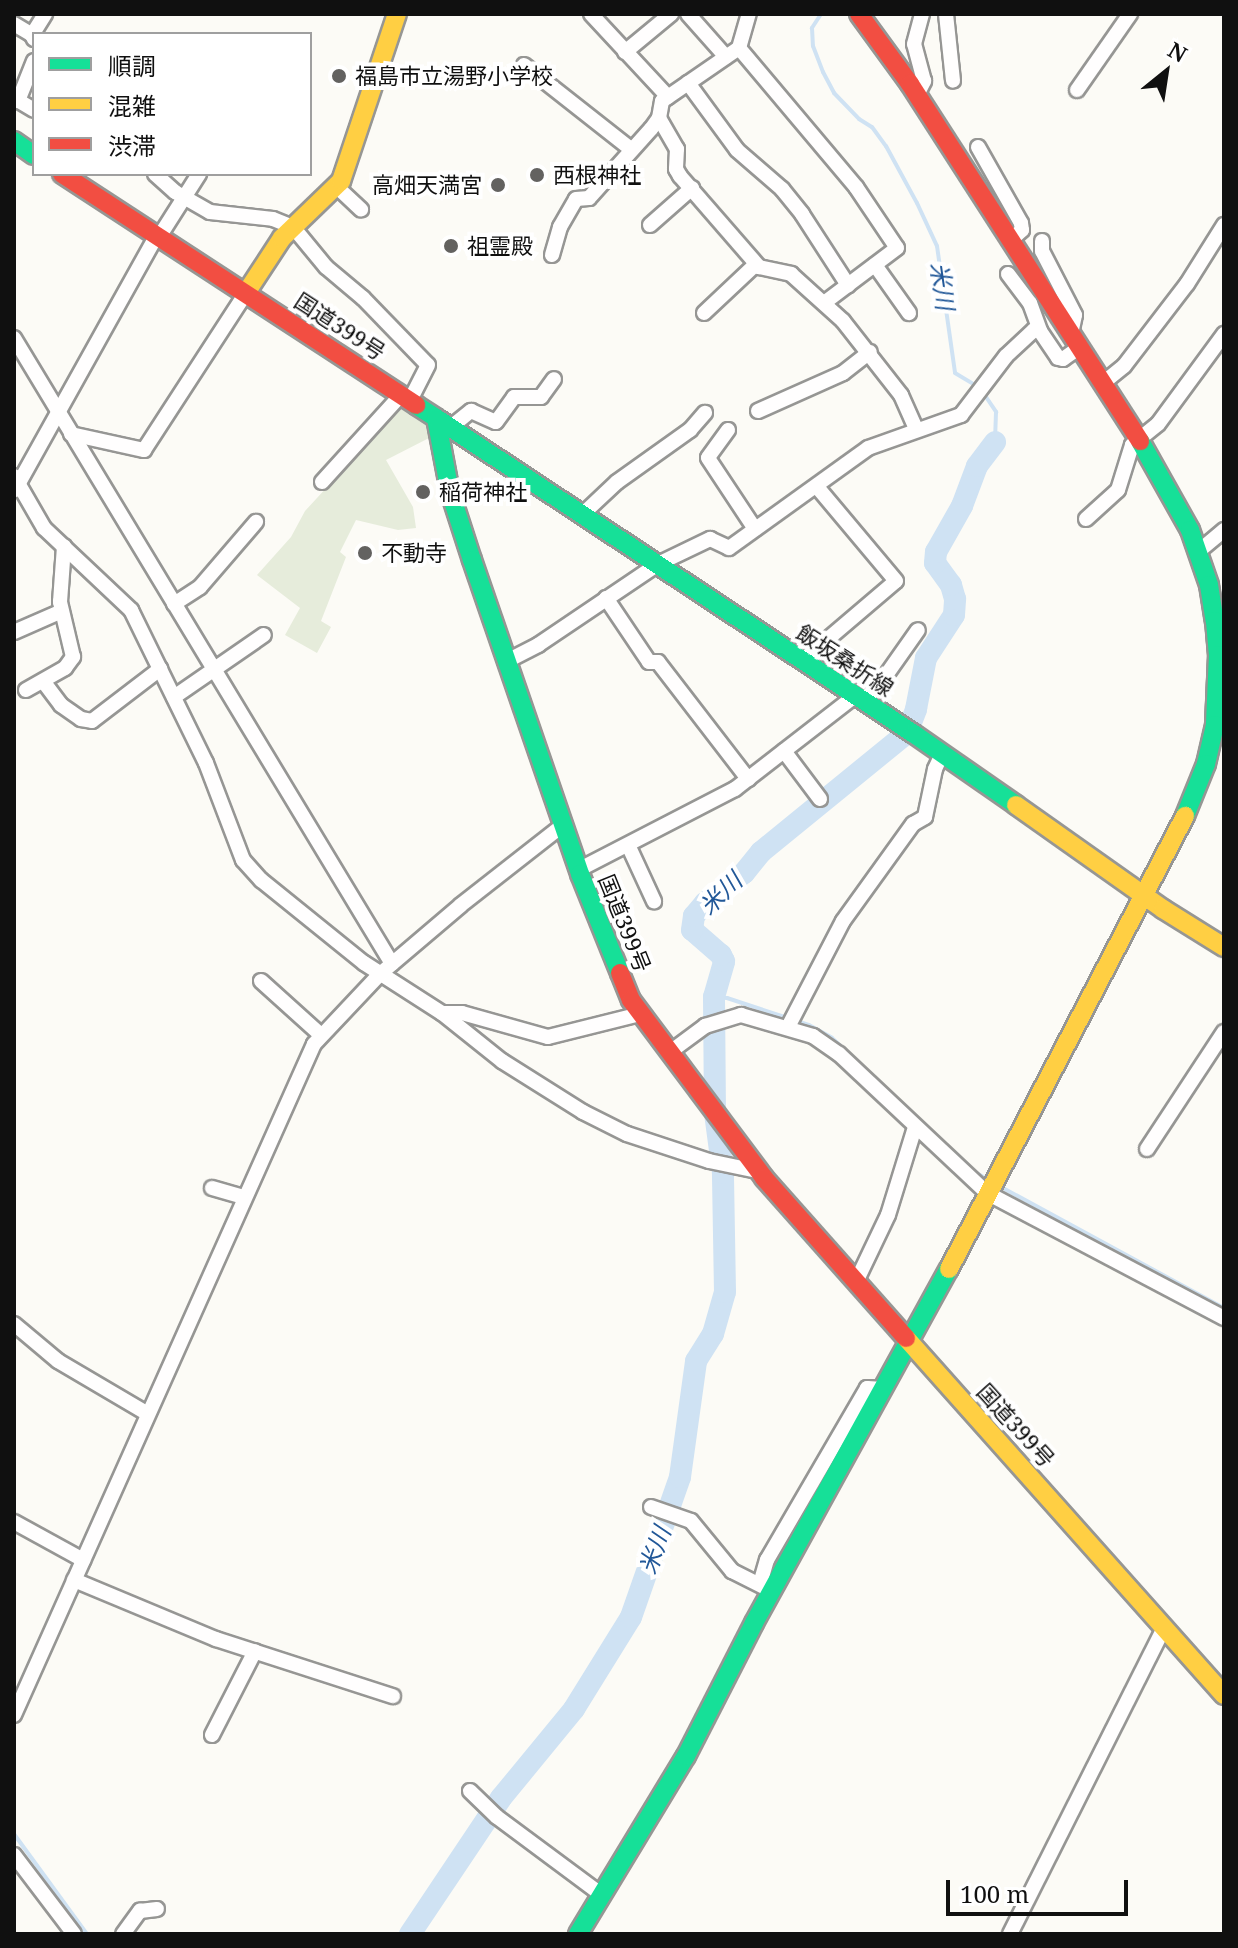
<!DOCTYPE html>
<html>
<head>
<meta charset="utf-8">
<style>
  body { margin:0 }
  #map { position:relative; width:1238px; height:1948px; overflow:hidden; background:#fcfbf6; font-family:"Noto Serif","Noto Sans JP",serif }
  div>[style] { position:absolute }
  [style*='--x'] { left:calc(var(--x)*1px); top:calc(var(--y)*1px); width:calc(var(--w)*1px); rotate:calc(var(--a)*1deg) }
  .cemetery>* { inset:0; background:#e6ecdb }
  .stream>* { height:4px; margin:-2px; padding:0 2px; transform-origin:2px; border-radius:2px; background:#cfe2f3 }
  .river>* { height:22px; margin:-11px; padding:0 11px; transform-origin:11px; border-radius:11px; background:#cfe2f3 }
  .roads { filter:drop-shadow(2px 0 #969694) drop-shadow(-2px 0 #969694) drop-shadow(0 2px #969694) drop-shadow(0 -2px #969694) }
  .street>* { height:14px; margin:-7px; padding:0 7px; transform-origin:7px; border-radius:7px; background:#fffefe }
  .fast>* { height:18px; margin:-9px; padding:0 9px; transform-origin:9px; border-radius:9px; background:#16e098 }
  .slow>* { height:18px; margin:-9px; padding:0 9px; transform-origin:9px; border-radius:9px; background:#ffcf43 }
  .jam>* { height:18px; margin:-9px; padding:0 9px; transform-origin:9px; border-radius:9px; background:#f24e42 }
  .dots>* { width:22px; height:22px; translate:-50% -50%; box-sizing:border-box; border:4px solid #fff; border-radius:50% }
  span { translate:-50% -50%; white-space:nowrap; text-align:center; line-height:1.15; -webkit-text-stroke:8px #fff; paint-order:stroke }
  .poi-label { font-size:22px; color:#101010 }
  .left { translate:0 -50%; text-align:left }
  .right { translate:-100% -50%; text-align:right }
  .street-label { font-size:22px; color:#101010 }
  .water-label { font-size:24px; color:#225898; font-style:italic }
  .frame { position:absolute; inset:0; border:16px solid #101010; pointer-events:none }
  .legend { position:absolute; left:32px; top:32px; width:280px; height:144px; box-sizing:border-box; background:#fff; border:2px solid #9f9f9f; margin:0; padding:10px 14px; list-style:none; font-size:24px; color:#101010 }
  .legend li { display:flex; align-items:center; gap:16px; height:40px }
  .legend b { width:40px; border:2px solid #9f9f9f }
  .north { position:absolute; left:1126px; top:32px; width:80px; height:80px; -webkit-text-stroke:6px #fff; paint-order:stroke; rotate:30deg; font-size:22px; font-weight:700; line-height:32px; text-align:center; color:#101010 }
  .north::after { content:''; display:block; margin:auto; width:28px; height:36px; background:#101010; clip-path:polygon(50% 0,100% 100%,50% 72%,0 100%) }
  .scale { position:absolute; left:946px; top:1880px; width:182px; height:36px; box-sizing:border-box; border:4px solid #101010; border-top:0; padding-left:10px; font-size:24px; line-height:28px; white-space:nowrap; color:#101010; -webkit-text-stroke:6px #fff; paint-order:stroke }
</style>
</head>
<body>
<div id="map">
  <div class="cemetery">
    <div style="clip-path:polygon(400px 408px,423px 417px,431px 437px,386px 460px,413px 507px,416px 528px,398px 530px,356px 520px,340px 552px,346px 557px,321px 621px,331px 627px,317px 653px,285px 635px,300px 608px,257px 575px,291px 537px,305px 511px)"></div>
  </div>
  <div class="stream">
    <div style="--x:821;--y:14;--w:17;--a:123"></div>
    <div style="--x:812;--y:28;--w:18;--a:87"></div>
    <div style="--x:813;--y:46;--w:28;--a:69"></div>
    <div style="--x:823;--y:72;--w:24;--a:62"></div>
    <div style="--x:834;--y:93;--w:36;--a:46"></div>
    <div style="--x:859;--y:119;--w:15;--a:32"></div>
    <div style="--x:872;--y:127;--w:24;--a:54"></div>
    <div style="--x:886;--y:146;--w:65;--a:61.5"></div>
    <div style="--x:917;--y:203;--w:47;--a:65.1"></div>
    <div style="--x:937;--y:246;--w:128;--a:81.9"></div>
    <div style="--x:955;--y:373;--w:27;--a:31"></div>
    <div style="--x:984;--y:394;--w:22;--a:56"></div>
    <div style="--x:996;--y:412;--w:30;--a:92"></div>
    <div style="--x:714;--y:997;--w:13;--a:4"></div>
    <div style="--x:727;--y:998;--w:86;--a:18.2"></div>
    <div style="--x:809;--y:1025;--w:26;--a:29"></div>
    <div style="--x:832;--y:1038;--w:18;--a:43"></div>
    <div style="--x:973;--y:1171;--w:20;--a:30"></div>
    <div style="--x:1001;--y:1187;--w:254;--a:28.5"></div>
    <div style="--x:14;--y:1834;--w:124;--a:53.9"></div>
  </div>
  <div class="river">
    <div style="--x:410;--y:1934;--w:164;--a:-56.2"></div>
    <div style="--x:501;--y:1798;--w:115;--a:-50.6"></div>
    <div style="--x:574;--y:1709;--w:108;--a:-58.2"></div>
    <div style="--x:631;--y:1617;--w:148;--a:-70.7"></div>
    <div style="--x:680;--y:1477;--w:117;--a:-82.1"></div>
    <div style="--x:696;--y:1361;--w:32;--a:-58"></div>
    <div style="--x:713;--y:1334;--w:44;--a:-74.1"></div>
    <div style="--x:725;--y:1292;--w:119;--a:-91"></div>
    <div style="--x:723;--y:1173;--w:61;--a:-97.6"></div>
    <div style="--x:715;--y:1113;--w:116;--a:-90.5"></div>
    <div style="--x:714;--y:997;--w:37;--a:-74"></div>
    <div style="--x:724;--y:961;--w:7;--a:-117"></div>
    <div style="--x:721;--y:955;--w:38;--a:-139"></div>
    <div style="--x:692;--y:930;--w:14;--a:-82"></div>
    <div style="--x:694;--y:916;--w:17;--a:-50"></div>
    <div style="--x:705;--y:903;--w:49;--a:-37.6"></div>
    <div style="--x:744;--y:873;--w:27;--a:-51"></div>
    <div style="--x:761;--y:852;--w:188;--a:-39.2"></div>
    <div style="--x:907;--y:733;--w:26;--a:-69"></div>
    <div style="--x:916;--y:709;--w:52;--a:-78.9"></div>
    <div style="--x:926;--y:658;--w:51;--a:-56.9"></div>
    <div style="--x:954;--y:615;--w:16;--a:-86"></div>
    <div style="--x:955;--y:599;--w:15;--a:-106"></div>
    <div style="--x:951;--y:585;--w:27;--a:-126"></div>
    <div style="--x:935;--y:563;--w:11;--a:-85"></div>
    <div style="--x:936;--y:552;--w:53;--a:-60.5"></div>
    <div style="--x:962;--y:506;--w:43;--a:-69.4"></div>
    <div style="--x:977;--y:466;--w:30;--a:-53"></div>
  </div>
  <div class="roads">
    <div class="street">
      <div style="--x:591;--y:14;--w:113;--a:47.1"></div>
      <div style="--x:688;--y:14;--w:57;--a:48.5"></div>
      <div style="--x:946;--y:14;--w:67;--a:84"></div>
      <div style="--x:14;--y:24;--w:21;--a:31"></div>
      <div style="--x:34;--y:39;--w:4;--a:-117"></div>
      <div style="--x:32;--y:35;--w:25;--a:-58"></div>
      <div style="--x:739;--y:48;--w:182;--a:49.9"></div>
      <div style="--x:856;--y:187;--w:73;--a:56.1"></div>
      <div style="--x:897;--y:248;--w:91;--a:143"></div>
      <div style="--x:625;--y:52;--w:60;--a:-39.6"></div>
      <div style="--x:524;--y:65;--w:137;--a:38.2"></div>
      <div style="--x:688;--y:83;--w:83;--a:53.8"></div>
      <div style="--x:737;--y:150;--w:60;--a:40.9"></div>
      <div style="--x:782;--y:189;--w:32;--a:51"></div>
      <div style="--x:802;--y:214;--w:85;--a:57.1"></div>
      <div style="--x:1077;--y:90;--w:93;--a:-55.1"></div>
      <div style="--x:917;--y:95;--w:16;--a:-63"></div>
      <div style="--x:924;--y:81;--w:38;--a:-105"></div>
      <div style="--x:914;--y:44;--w:31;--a:-75"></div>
      <div style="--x:14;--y:98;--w:23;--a:31"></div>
      <div style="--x:18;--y:101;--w:43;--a:-68.2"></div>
      <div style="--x:659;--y:118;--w:36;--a:60"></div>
      <div style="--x:677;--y:149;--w:20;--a:93"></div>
      <div style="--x:676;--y:169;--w:8;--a:60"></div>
      <div style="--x:680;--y:176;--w:121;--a:49"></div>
      <div style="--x:759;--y:267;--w:33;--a:12"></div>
      <div style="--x:791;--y:274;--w:70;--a:42.1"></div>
      <div style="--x:843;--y:321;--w:94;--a:51.9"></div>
      <div style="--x:901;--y:395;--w:37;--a:66"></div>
      <div style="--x:978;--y:147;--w:87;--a:60.5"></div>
      <div style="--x:1021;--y:223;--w:7;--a:82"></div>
      <div style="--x:1022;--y:230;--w:15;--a:138"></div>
      <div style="--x:155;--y:174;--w:27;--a:42"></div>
      <div style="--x:175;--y:192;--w:40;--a:29.7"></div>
      <div style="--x:210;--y:212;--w:63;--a:6.3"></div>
      <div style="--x:273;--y:219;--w:22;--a:22"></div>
      <div style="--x:293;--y:227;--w:52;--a:50.5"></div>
      <div style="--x:326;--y:267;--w:48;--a:40"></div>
      <div style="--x:363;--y:298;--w:93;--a:45.9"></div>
      <div style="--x:428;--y:365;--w:39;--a:117"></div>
      <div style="--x:337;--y:187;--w:33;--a:43"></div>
      <div style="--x:650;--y:225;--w:56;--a:-41.4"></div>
      <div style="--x:159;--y:237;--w:75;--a:-57.6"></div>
      <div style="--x:1042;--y:241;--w:10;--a:90"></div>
      <div style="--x:1042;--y:251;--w:72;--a:62.7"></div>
      <div style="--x:1075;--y:315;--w:19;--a:102"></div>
      <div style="--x:552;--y:255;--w:29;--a:-74"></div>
      <div style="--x:560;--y:227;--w:32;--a:-60"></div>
      <div style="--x:576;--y:199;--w:13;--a:-4"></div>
      <div style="--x:589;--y:198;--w:93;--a:-48.1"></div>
      <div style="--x:651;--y:129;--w:14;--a:-54"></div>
      <div style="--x:659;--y:118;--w:17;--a:-80"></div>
      <div style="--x:662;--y:101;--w:93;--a:-34.5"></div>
      <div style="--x:739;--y:48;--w:35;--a:-74"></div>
      <div style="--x:875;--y:265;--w:59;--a:54.7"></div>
      <div style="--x:1008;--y:274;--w:36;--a:53"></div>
      <div style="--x:1030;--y:303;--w:30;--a:70"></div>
      <div style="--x:704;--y:313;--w:71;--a:-43.3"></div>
      <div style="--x:14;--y:338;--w:731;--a:58.87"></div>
      <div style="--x:1103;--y:383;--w:27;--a:-39"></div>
      <div style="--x:1124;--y:366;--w:103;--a:-52.5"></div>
      <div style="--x:1187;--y:284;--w:70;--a:-57.9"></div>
      <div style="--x:758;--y:411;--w:93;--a:-24.1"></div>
      <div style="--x:843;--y:373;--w:34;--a:-38"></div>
      <div style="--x:451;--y:427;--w:26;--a:-39"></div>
      <div style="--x:471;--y:411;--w:27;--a:24"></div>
      <div style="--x:496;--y:422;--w:31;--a:-54"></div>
      <div style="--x:514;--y:397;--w:27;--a:0"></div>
      <div style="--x:541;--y:397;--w:22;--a:-54"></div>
      <div style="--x:728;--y:430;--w:34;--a:126"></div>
      <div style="--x:708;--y:458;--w:85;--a:56.5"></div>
      <div style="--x:71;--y:434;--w:75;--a:12.4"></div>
      <div style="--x:144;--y:450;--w:187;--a:-57"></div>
      <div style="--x:14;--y:476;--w:60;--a:60"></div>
      <div style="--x:44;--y:528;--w:120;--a:43.3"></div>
      <div style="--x:131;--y:610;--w:170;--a:63.9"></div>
      <div style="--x:206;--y:763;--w:104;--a:69.1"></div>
      <div style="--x:243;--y:860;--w:27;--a:48"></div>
      <div style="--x:261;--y:880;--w:132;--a:38.9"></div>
      <div style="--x:364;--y:963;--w:93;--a:32.7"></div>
      <div style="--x:442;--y:1013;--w:77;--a:38.7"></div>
      <div style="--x:502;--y:1061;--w:96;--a:32.2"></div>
      <div style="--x:583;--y:1112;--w:49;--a:26.6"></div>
      <div style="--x:627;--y:1134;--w:86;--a:18.2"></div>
      <div style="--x:709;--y:1161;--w:49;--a:11.8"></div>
      <div style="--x:322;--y:482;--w:118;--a:-47.8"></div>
      <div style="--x:15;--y:490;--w:292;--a:-60.9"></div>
      <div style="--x:584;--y:513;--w:45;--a:-43.2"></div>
      <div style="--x:617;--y:482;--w:90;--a:-35.5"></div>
      <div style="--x:690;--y:430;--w:23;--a:-49"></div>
      <div style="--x:1086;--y:519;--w:43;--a:-42.2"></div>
      <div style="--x:1118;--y:490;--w:47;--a:-72.7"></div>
      <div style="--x:1132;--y:445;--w:33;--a:-39"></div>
      <div style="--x:1158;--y:424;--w:112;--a:-53.7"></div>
      <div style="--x:1199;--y:551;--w:33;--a:-40"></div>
      <div style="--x:606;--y:598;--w:77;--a:56.1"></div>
      <div style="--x:649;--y:662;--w:9;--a:0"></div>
      <div style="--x:658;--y:662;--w:148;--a:52.4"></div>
      <div style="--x:174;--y:604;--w:31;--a:-33"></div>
      <div style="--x:200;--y:587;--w:86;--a:-49.3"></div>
      <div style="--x:14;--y:632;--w:52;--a:-23.6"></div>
      <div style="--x:507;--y:661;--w:35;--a:-27"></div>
      <div style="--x:538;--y:645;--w:145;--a:-34"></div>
      <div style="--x:658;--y:564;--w:58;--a:-25.7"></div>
      <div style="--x:710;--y:539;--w:21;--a:25"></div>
      <div style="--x:729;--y:548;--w:171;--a:-35.7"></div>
      <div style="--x:868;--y:448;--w:99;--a:-19.5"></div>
      <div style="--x:961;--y:415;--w:74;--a:-52.7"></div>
      <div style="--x:1006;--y:356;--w:38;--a:-43"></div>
      <div style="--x:1034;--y:330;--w:6;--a:9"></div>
      <div style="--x:1040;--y:331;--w:32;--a:56"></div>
      <div style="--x:1058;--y:358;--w:5;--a:11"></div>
      <div style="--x:1063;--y:359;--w:19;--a:-35"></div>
      <div style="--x:802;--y:661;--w:123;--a:-40.4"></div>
      <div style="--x:896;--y:581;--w:123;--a:-130"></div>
      <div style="--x:43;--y:681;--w:30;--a:53"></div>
      <div style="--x:61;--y:705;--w:24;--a:35"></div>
      <div style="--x:81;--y:719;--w:11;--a:10"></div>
      <div style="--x:92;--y:721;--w:86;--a:-37.4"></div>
      <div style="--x:26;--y:690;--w:45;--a:-29.4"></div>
      <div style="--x:65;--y:668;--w:14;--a:-54"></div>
      <div style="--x:73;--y:657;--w:57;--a:-103.3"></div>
      <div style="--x:60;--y:602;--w:56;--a:-85.9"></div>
      <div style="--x:174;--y:697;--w:109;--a:-34.6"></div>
      <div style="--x:863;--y:701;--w:28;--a:-46"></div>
      <div style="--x:882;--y:681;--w:62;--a:-54.8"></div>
      <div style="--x:784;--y:751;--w:60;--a:53.1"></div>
      <div style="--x:629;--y:847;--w:60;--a:65.2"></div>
      <div style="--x:578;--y:870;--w:177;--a:-27.3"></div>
      <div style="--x:735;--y:789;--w:152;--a:-37.8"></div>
      <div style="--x:261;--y:981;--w:81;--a:42"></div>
      <div style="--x:442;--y:1013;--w:20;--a:0"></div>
      <div style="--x:462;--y:1013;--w:89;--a:15.6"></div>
      <div style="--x:548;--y:1037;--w:95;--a:-14"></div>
      <div style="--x:788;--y:1027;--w:119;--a:-62.6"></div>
      <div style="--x:843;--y:921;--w:120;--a:-54.2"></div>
      <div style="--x:913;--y:824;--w:14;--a:-30"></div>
      <div style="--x:925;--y:817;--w:49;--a:-78.2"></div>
      <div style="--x:935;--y:769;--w:17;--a:-65"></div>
      <div style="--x:670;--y:1052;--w:44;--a:-36.6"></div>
      <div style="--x:705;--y:1026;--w:38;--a:-17"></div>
      <div style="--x:741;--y:1015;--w:75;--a:16.3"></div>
      <div style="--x:813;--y:1036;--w:32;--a:35"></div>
      <div style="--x:839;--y:1054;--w:203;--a:43.2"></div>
      <div style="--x:987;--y:1193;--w:268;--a:27.8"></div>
      <div style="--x:1147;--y:1149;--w:140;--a:-56.7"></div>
      <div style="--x:212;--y:1188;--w:33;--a:16"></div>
      <div style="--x:856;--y:1282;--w:74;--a:-64.5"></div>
      <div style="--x:888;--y:1215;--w:92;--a:-72.9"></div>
      <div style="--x:14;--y:1324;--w:57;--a:40.1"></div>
      <div style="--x:58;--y:1361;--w:104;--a:30.5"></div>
      <div style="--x:651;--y:1507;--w:42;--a:19.3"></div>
      <div style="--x:691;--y:1521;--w:65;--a:50.6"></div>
      <div style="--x:732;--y:1571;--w:40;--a:26.6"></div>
      <div style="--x:14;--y:1522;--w:79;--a:28.8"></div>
      <div style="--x:74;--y:1580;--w:154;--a:22.6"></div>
      <div style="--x:216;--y:1639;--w:186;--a:17.9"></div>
      <div style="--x:760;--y:1584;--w:25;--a:-74"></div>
      <div style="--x:767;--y:1560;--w:199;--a:-59.8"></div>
      <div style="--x:867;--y:1388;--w:17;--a:3"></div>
      <div style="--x:14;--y:1715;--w:735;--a:-65.91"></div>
      <div style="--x:314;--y:1044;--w:96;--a:-46.7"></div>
      <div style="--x:380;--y:974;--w:106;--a:-40.4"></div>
      <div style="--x:461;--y:905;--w:130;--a:-38.1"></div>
      <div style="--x:212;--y:1735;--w:94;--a:-62.9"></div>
      <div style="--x:470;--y:1791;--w:37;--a:44"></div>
      <div style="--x:497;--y:1817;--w:131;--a:36.6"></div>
      <div style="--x:14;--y:1855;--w:99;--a:52.8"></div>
      <div style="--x:123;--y:1934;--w:29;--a:-54"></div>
      <div style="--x:140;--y:1911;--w:17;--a:-7"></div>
      <div style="--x:1010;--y:1934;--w:343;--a:-63.3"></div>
    </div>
    <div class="fast">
      <div style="--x:14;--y:141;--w:24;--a:35"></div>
      <div style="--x:416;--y:405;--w:24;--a:33"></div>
      <div style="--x:436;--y:418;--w:75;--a:79.3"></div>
      <div style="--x:450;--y:492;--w:71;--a:72.1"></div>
      <div style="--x:472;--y:560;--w:332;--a:71"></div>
      <div style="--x:580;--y:874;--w:107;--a:68"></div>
      <div style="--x:436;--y:418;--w:573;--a:33.47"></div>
      <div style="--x:914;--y:734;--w:124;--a:34.8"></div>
      <div style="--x:1140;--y:441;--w:102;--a:60.7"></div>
      <div style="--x:1190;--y:530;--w:58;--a:70.9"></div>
      <div style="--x:1209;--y:585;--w:36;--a:81"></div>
      <div style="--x:1215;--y:621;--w:34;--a:85"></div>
      <div style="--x:1218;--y:655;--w:70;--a:92.5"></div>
      <div style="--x:1215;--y:725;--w:40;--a:103"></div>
      <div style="--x:1206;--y:764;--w:56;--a:112"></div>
      <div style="--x:578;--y:1934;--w:208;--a:-58.8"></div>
      <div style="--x:686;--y:1756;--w:149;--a:-62.9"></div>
      <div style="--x:754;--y:1623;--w:404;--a:-61.2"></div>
    </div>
    <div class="slow">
      <div style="--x:246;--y:293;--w:66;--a:-56.8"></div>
      <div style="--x:282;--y:238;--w:82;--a:-44"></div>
      <div style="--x:341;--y:181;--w:176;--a:-71.5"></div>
      <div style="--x:1016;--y:805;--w:180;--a:35.3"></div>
      <div style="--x:1163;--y:909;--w:72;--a:31.9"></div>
      <div style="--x:949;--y:1269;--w:511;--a:-62.48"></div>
      <div style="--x:906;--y:1338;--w:478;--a:48.3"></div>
    </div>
    <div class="jam">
      <div style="--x:859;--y:14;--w:87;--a:53.9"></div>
      <div style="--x:910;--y:84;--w:425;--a:57.2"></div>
      <div style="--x:62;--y:174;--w:423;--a:33.1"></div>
      <div style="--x:620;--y:973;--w:29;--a:68"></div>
      <div style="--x:631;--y:1000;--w:222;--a:53.2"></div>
      <div style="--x:764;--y:1178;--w:214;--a:48.4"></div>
    </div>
  </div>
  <div class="dots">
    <div style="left:339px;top:76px;background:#636260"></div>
    <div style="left:537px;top:175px;background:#636260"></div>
    <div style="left:498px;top:185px;background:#636260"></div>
    <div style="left:451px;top:246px;background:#636260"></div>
    <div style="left:423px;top:492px;background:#636260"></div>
    <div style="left:365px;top:553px;background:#636260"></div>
  </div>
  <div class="poi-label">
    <span class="left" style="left:355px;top:76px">福島市立湯野小学校</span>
    <span class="left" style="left:553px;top:175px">西根神社</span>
    <span class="right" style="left:482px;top:185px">高畑天満宮</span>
    <span class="left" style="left:467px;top:246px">祖霊殿</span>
    <span class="left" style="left:439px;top:492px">稲荷神社</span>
    <span class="left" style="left:381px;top:553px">不動寺</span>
  </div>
  <div class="street-label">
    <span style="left:340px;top:326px;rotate:33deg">国道399号</span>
    <span style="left:845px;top:660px;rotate:33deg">飯坂桑折線</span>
    <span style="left:625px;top:923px;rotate:68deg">国道399号</span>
    <span style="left:1016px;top:1425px;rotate:48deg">国道399号</span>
  </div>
  <div class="water-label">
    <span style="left:943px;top:286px;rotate:82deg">米川</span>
    <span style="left:720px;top:893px;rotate:-44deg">米川</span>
    <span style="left:654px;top:1550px;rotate:-70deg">米川</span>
  </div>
  <div class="frame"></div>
  <ul class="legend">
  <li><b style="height:10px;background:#16e098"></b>順調</li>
  <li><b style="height:10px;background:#ffcf43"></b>混雑</li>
  <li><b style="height:10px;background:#f24e42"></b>渋滞</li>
  </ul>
  <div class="north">N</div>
  <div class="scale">100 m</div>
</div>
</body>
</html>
